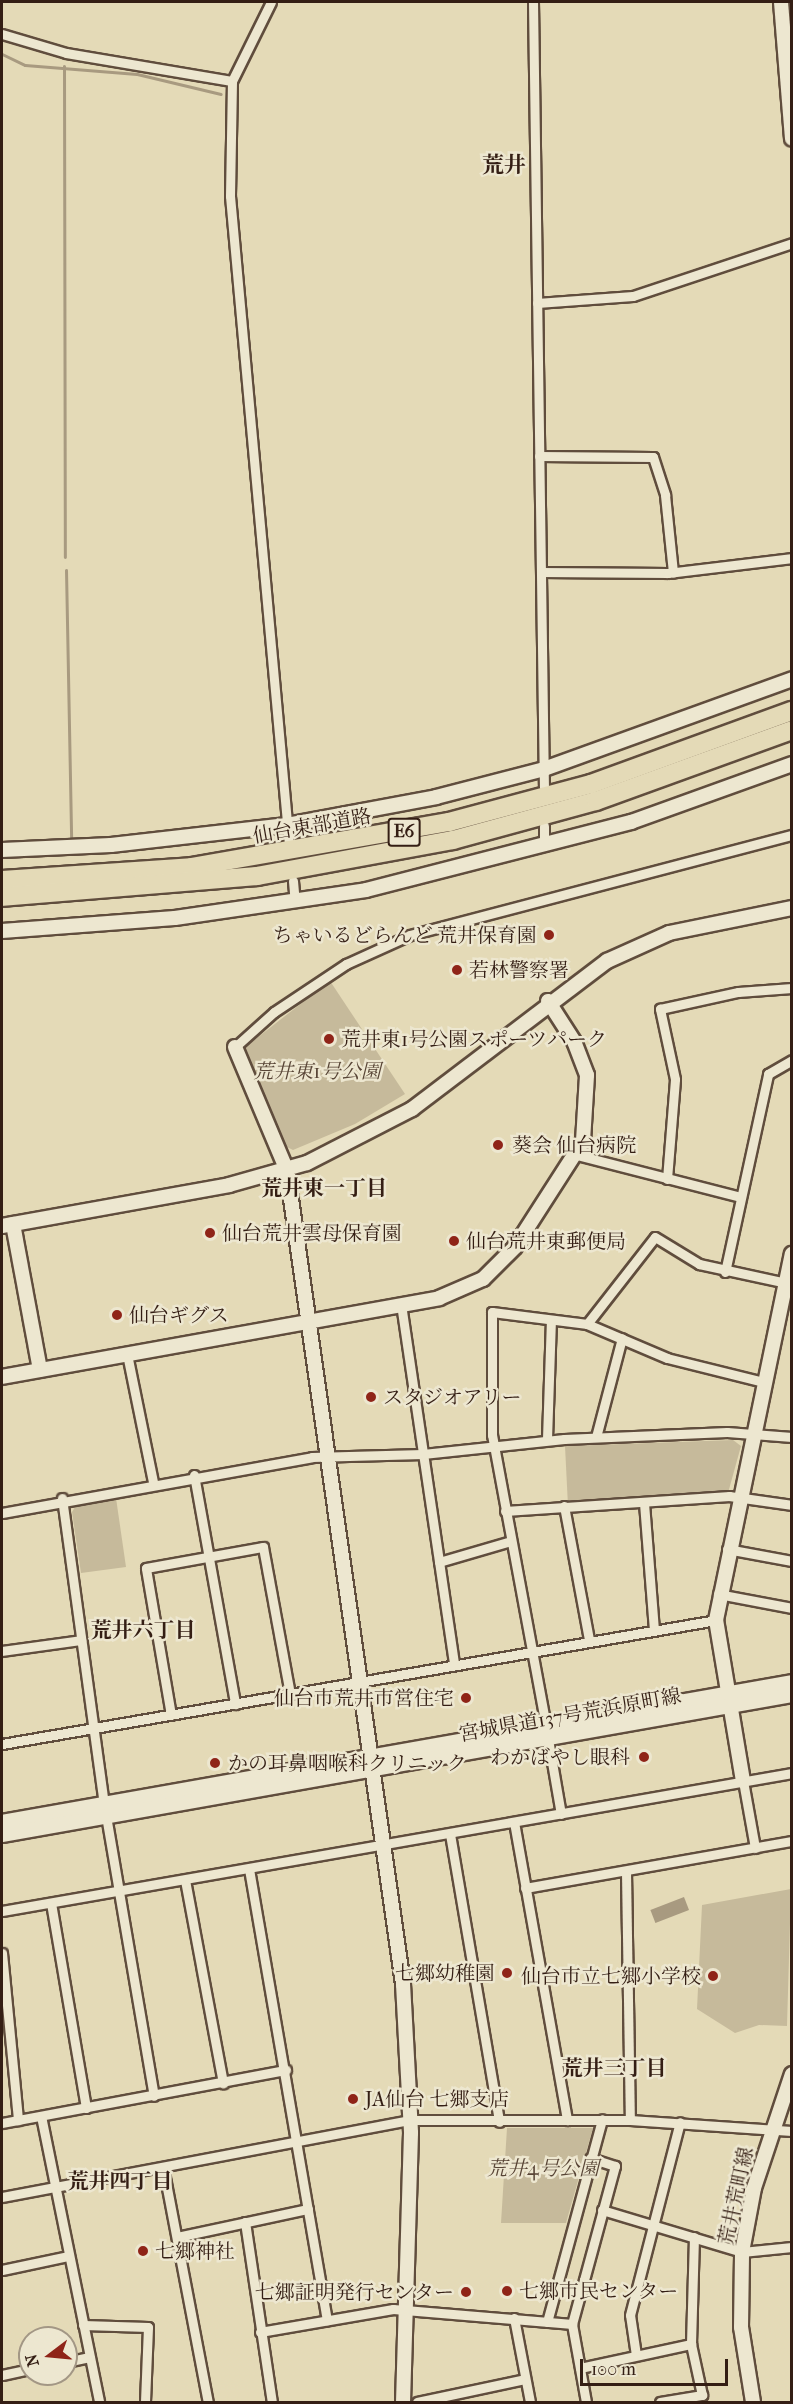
<!DOCTYPE html>
<html>
<head>
<meta charset="utf-8">
<style>
  body { margin:0 }
  #map { position:relative; width:793px; height:2404px; overflow:hidden; background:#e4dab7; font-family:"IM FELL French Canon","Noto Serif JP",serif }
  div>[style] { position:absolute }
  [style*='--x'] { left:calc(var(--x)*1px); top:calc(var(--y)*1px); width:calc(var(--w)*1px); rotate:calc(var(--a)*1deg) }
  .green>* { inset:0; background:#c6ba9b }
  .water>* { inset:0; background:#a89a80; transform-origin:0 0 }
  .stream>* { height:3px; margin:-1.5px; padding:0 1.5px; transform-origin:1.5px; border-radius:1.5px; background:#a89a80 }
  .roads { filter:drop-shadow(2px 0 #604d3d) drop-shadow(-2px 0 #604d3d) drop-shadow(0 2px #604d3d) drop-shadow(0 -2px #604d3d) }
  .street>* { height:9px; margin:-4.5px; padding:0 4.5px; transform-origin:4.5px; border-radius:4.5px; background:#ede7d0 }
  .secondary>* { height:14px; margin:-7px; padding:0 7px; transform-origin:7px; border-radius:7px; background:#ede7d0 }
  .highway>* { height:18px; margin:-9px; padding:0 9px; transform-origin:9px; border-radius:9px; background:#e4dab7 }
  .dots>* { width:16px; height:16px; translate:-50% -50%; box-sizing:border-box; border:3px solid #ede7d0; border-radius:50% }
  span { translate:-50% -50%; white-space:nowrap; text-align:center; line-height:1.15; -webkit-text-stroke:5px #ede7d0; paint-order:stroke }
  .shield-label span { padding:2px 4px; background:#ede7d0; border:2px solid; border-radius:4px; -webkit-text-stroke-width:0 }
  .shield-label { font-size:18px; color:#341e14; font-weight:700 }
  .street-label { font-size:20px; color:#341e14 }
  .poi-label { font-size:20px; color:#341e14 }
  .right { translate:-100% -50%; text-align:right }
  .left { translate:0 -50%; text-align:left }
  .park-label { font-size:20px; color:#584536; font-style:italic }
  .neighbourhood-label { font-size:21px; color:#341e14; font-weight:700 }
  .quarter-label { font-size:22px; color:#341e14; font-weight:700 }
  .frame { position:absolute; inset:0; border:3px solid #341e14; pointer-events:none }
  .north { position:absolute; left:18px; top:2326px; width:60px; height:60px; box-sizing:border-box; background:#ede7d0; border:2px solid #a39785; border-radius:50%; rotate:254deg; font-size:16px; font-weight:700; line-height:24px; text-align:center; color:#341e14 }
  .north::after { content:''; display:block; margin:auto; width:21px; height:27px; background:#8f2418; clip-path:polygon(50% 0,100% 100%,50% 72%,0 100%) }
  .scale { position:absolute; left:580px; top:2359px; width:148px; height:27px; box-sizing:border-box; border:3px solid #341e14; border-top:0; padding-left:8px; font-size:18px; line-height:21px; white-space:nowrap; color:#341e14; -webkit-text-stroke:4px #ede7d0; paint-order:stroke }
</style>
</head>
<body>
<div id="map">
  <div class="green">
    <div style="clip-path:polygon(330px 981px,405px 1094px,355px 1124px,293px 1150px,285px 1146px,270px 1118px,244px 1048px)"></div>
    <div style="clip-path:polygon(733px 1440px,741px 1446px,728px 1493px,568px 1506px,565px 1446px)"></div>
    <div style="clip-path:polygon(116px 1498px,126px 1567px,81px 1573px,72px 1512px,77px 1504px)"></div>
    <div style="clip-path:polygon(791px 1889px,787px 2026px,759px 2025px,735px 2033px,697px 2009px,702px 1905px)"></div>
    <div style="clip-path:polygon(507px 2128px,593px 2128px,566px 2223px,501px 2223px)"></div>
  </div>
  <div class="water">
    <div style="left:684px;top:1897px;width:14px;height:36px;rotate:69deg"></div>
  </div>
  <div class="stream">
    <div style="--x:2;--y:54;--w:25;--a:26"></div>
    <div style="--x:25;--y:65;--w:112;--a:4.6"></div>
    <div style="--x:137;--y:74;--w:86;--a:13.4"></div>
    <div style="--x:64;--y:66;--w:491;--a:89.9"></div>
    <div style="--x:66;--y:570;--w:269;--a:88.9"></div>
  </div>
  <div class="roads">
    <div class="street">
      <div style="--x:271;--y:2;--w:88;--a:116.3"></div>
      <div style="--x:232;--y:81;--w:115;--a:91"></div>
      <div style="--x:230;--y:196;--w:651;--a:84.8"></div>
      <div style="--x:533;--y:2;--w:785;--a:89.2"></div>
      <div style="--x:2;--y:34;--w:67;--a:16.5"></div>
      <div style="--x:66;--y:53;--w:168;--a:9.6"></div>
      <div style="--x:537;--y:303;--w:96;--a:-4.2"></div>
      <div style="--x:633;--y:296;--w:168;--a:-18.4"></div>
      <div style="--x:539;--y:456;--w:114;--a:0.5"></div>
      <div style="--x:653;--y:457;--w:40;--a:72"></div>
      <div style="--x:665;--y:495;--w:78;--a:84.1"></div>
      <div style="--x:541;--y:572;--w:127;--a:0.5"></div>
      <div style="--x:668;--y:573;--w:125;--a:-6.9"></div>
      <div style="--x:544;--y:846;--w:20;--a:-90"></div>
      <div style="--x:293;--y:881;--w:21;--a:85"></div>
      <div style="--x:235;--y:1047;--w:52;--a:-41.9"></div>
      <div style="--x:274;--y:1012;--w:87;--a:-33.7"></div>
      <div style="--x:346;--y:964;--w:70;--a:-24.4"></div>
      <div style="--x:410;--y:935;--w:395;--a:-14.7"></div>
      <div style="--x:577;--y:1155;--w:169;--a:14.4"></div>
      <div style="--x:667;--y:1179;--w:100;--a:-85.4"></div>
      <div style="--x:675;--y:1079;--w:72;--a:-102.1"></div>
      <div style="--x:660;--y:1009;--w:80;--a:-12.3"></div>
      <div style="--x:738;--y:992;--w:54;--a:-4.2"></div>
      <div style="--x:725;--y:1272;--w:203;--a:-77.7"></div>
      <div style="--x:768;--y:1074;--w:28;--a:-30"></div>
      <div style="--x:401;--y:1304;--w:365;--a:81.6"></div>
      <div style="--x:587;--y:1324;--w:110;--a:-52"></div>
      <div style="--x:655;--y:1237;--w:52;--a:31.5"></div>
      <div style="--x:699;--y:1264;--w:89;--a:12.3"></div>
      <div style="--x:127;--y:1354;--w:131;--a:78.5"></div>
      <div style="--x:596;--y:1437;--w:102;--a:-75.3"></div>
      <div style="--x:547;--y:1439;--w:119;--a:-88.1"></div>
      <div style="--x:194;--y:1475;--w:233;--a:79.8"></div>
      <div style="--x:62;--y:1498;--w:309;--a:82.2"></div>
      <div style="--x:104;--y:1804;--w:296;--a:80.3"></div>
      <div style="--x:644;--y:1503;--w:128;--a:85.5"></div>
      <div style="--x:564;--y:1506;--w:136;--a:79.4"></div>
      <div style="--x:505;--y:1511;--w:225;--a:-3.8"></div>
      <div style="--x:729;--y:1496;--w:64;--a:8.1"></div>
      <div style="--x:2;--y:1513;--w:315;--a:-10.2"></div>
      <div style="--x:312;--y:1457;--w:111;--a:-1.5"></div>
      <div style="--x:423;--y:1454;--w:142;--a:-6.1"></div>
      <div style="--x:564;--y:1439;--w:163;--a:-2.5"></div>
      <div style="--x:727;--y:1432;--w:65;--a:4.4"></div>
      <div style="--x:727;--y:1549;--w:66;--a:10.5"></div>
      <div style="--x:439;--y:1562;--w:75;--a:-16.3"></div>
      <div style="--x:718;--y:1594;--w:75;--a:10.7"></div>
      <div style="--x:2;--y:1651;--w:80;--a:-7.9"></div>
      <div style="--x:171;--y:1715;--w:149;--a:-99.7"></div>
      <div style="--x:146;--y:1568;--w:119;--a:-10.2"></div>
      <div style="--x:263;--y:1547;--w:149;--a:79.6"></div>
      <div style="--x:546;--y:1726;--w:296;--a:-100.5"></div>
      <div style="--x:492;--y:1435;--w:123;--a:-90"></div>
      <div style="--x:492;--y:1312;--w:96;--a:7.2"></div>
      <div style="--x:587;--y:1324;--w:87;--a:23"></div>
      <div style="--x:667;--y:1358;--w:100;--a:13.9"></div>
      <div style="--x:548;--y:1739;--w:76;--a:80.2"></div>
      <div style="--x:2;--y:1744;--w:725;--a:-9.85"></div>
      <div style="--x:743;--y:1781;--w:68;--a:79.8"></div>
      <div style="--x:514;--y:1822;--w:303;--a:79.9"></div>
      <div style="--x:450;--y:1834;--w:292;--a:80.3"></div>
      <div style="--x:249;--y:1869;--w:458;--a:80.2"></div>
      <div style="--x:626;--y:1872;--w:248;--a:89.1"></div>
      <div style="--x:185;--y:1880;--w:207;--a:79.4"></div>
      <div style="--x:525;--y:1888;--w:271;--a:-10"></div>
      <div style="--x:51;--y:1903;--w:208;--a:80.3"></div>
      <div style="--x:2;--y:1911;--w:802;--a:-9.91"></div>
      <div style="--x:2;--y:1953;--w:168;--a:84.5"></div>
      <div style="--x:41;--y:2116;--w:292;--a:78.5"></div>
      <div style="--x:2;--y:2123;--w:289;--a:-10.6"></div>
      <div style="--x:163;--y:2167;--w:239;--a:79.2"></div>
      <div style="--x:2;--y:2197;--w:415;--a:-10.7"></div>
      <div style="--x:410;--y:2120;--w:220;--a:0"></div>
      <div style="--x:630;--y:2120;--w:162;--a:3.9"></div>
      <div style="--x:602;--y:2210;--w:146;--a:16.7"></div>
      <div style="--x:742;--y:2252;--w:50;--a:-5.7"></div>
      <div style="--x:245;--y:2222;--w:182;--a:81.5"></div>
      <div style="--x:177;--y:2237;--w:134;--a:-12.1"></div>
      <div style="--x:2;--y:2270;--w:67;--a:-12"></div>
      <div style="--x:514;--y:2318;--w:86;--a:79.2"></div>
      <div style="--x:547;--y:2322;--w:210;--a:-74.8"></div>
      <div style="--x:83;--y:2325;--w:65;--a:1.8"></div>
      <div style="--x:148;--y:2327;--w:75;--a:92.3"></div>
      <div style="--x:260;--y:2332;--w:135;--a:-9.8"></div>
      <div style="--x:393;--y:2309;--w:180;--a:4.8"></div>
      <div style="--x:636;--y:2355;--w:40;--a:-98.5"></div>
      <div style="--x:630;--y:2315;--w:199;--a:-75.5"></div>
      <div style="--x:66;--y:2362;--w:24;--a:-12"></div>
      <div style="--x:580;--y:2368;--w:114;--a:-12.2"></div>
      <div style="--x:2;--y:2375;--w:29;--a:-12"></div>
      <div style="--x:417;--y:2402;--w:110;--a:-12"></div>
      <div style="--x:586;--y:2402;--w:79;--a:-100.2"></div>
      <div style="--x:572;--y:2324;--w:164;--a:-74.8"></div>
      <div style="--x:615;--y:2166;--w:26;--a:-162"></div>
      <div style="--x:660;--y:2402;--w:43;--a:-9.5"></div>
      <div style="--x:702;--y:2395;--w:52;--a:-102.2"></div>
      <div style="--x:691;--y:2344;--w:107;--a:-88.4"></div>
    </div>
    <div class="secondary">
      <div style="--x:781;--y:2;--w:137;--a:85.4"></div>
      <div style="--x:2;--y:850;--w:109;--a:-2.6"></div>
      <div style="--x:111;--y:845;--w:177;--a:-6.5"></div>
      <div style="--x:287;--y:825;--w:152;--a:-10.6"></div>
      <div style="--x:436;--y:797;--w:112;--a:-14.5"></div>
      <div style="--x:544;--y:769;--w:264;--a:-19.9"></div>
      <div style="--x:2;--y:931;--w:173;--a:-4.3"></div>
      <div style="--x:175;--y:918;--w:193;--a:-8.3"></div>
      <div style="--x:366;--y:890;--w:274;--a:-14.4"></div>
      <div style="--x:631;--y:822;--w:171;--a:-19.8"></div>
      <div style="--x:235;--y:1047;--w:134;--a:67.2"></div>
      <div style="--x:287;--y:1171;--w:821;--a:81.88"></div>
      <div style="--x:403;--y:1984;--w:149;--a:86.9"></div>
      <div style="--x:411;--y:2133;--w:269;--a:91.7"></div>
      <div style="--x:13;--y:1224;--w:148;--a:79.5"></div>
      <div style="--x:2;--y:1226;--w:231;--a:-10.2"></div>
      <div style="--x:229;--y:1185;--w:81;--a:-15.8"></div>
      <div style="--x:307;--y:1163;--w:118;--a:-27.2"></div>
      <div style="--x:412;--y:1109;--w:245;--a:-37.2"></div>
      <div style="--x:607;--y:961;--w:68;--a:-24.3"></div>
      <div style="--x:669;--y:933;--w:126;--a:-11.5"></div>
      <div style="--x:2;--y:1377;--w:444;--a:-10.2"></div>
      <div style="--x:439;--y:1298;--w:48;--a:-23.4"></div>
      <div style="--x:483;--y:1279;--w:45;--a:-45"></div>
      <div style="--x:515;--y:1247;--w:126;--a:-57.3"></div>
      <div style="--x:583;--y:1141;--w:66;--a:-86.5"></div>
      <div style="--x:587;--y:1075;--w:34;--a:-111"></div>
      <div style="--x:575;--y:1043;--w:50;--a:-122.7"></div>
      <div style="--x:743;--y:1781;--w:163;--a:-99.5"></div>
      <div style="--x:716;--y:1620;--w:374;--a:-78.3"></div>
      <div style="--x:2;--y:1822;--w:802;--a:-10.05"></div>
      <div style="--x:2;--y:1835;--w:802;--a:-10.05"></div>
      <div style="--x:753;--y:2402;--w:76;--a:-99.1"></div>
      <div style="--x:741;--y:2327;--w:75;--a:-89.2"></div>
      <div style="--x:742;--y:2252;--w:65;--a:-79.4"></div>
      <div style="--x:754;--y:2188;--w:120;--a:-71.6"></div>
    </div>
    <div class="highway">
      <div style="--x:2;--y:880;--w:189;--a:-3.9"></div>
      <div style="--x:191;--y:867;--w:262;--a:-9.9"></div>
      <div style="--x:449;--y:822;--w:147;--a:-15"></div>
      <div style="--x:591;--y:784;--w:214;--a:-20"></div>
      <div style="--x:2;--y:897;--w:256;--a:-4.7"></div>
      <div style="--x:257;--y:876;--w:199;--a:-10.4"></div>
      <div style="--x:453;--y:840;--w:148;--a:-15.3"></div>
      <div style="--x:596;--y:801;--w:208;--a:-19.9"></div>
    </div>
  </div>
  <div class="dots">
    <div style="left:549px;top:935px;background:#8f2418"></div>
    <div style="left:457px;top:970px;background:#8f2418"></div>
    <div style="left:329px;top:1039px;background:#8f2418"></div>
    <div style="left:498px;top:1145px;background:#8f2418"></div>
    <div style="left:210px;top:1233px;background:#8f2418"></div>
    <div style="left:454px;top:1241px;background:#8f2418"></div>
    <div style="left:117px;top:1315px;background:#8f2418"></div>
    <div style="left:371px;top:1397px;background:#8f2418"></div>
    <div style="left:466px;top:1698px;background:#8f2418"></div>
    <div style="left:644px;top:1757px;background:#8f2418"></div>
    <div style="left:215px;top:1763px;background:#8f2418"></div>
    <div style="left:507px;top:1973px;background:#8f2418"></div>
    <div style="left:713px;top:1976px;background:#8f2418"></div>
    <div style="left:353px;top:2099px;background:#8f2418"></div>
    <div style="left:143px;top:2251px;background:#8f2418"></div>
    <div style="left:507px;top:2291px;background:#8f2418"></div>
    <div style="left:466px;top:2292px;background:#8f2418"></div>
  </div>
  <div class="shield-label">
    <span style="left:404px;top:832px">E6</span>
  </div>
  <div class="street-label">
    <span style="left:312px;top:826px;rotate:-10deg">仙台東部道路</span>
    <span style="left:570px;top:1715px;rotate:-10deg">宮城県道137号荒浜原町線</span>
    <span style="left:736px;top:2196px;rotate:-78deg">荒井荒町線</span>
  </div>
  <div class="poi-label">
    <span class="right" style="left:537px;top:935px">ちゃいるどらんど 荒井保育園</span>
    <span class="left" style="left:469px;top:970px">若林警察署</span>
    <span class="left" style="left:341px;top:1039px">荒井東1号公園スポーツパーク</span>
    <span class="left" style="left:512px;top:1145px">葵会 仙台病院</span>
    <span class="left" style="left:222px;top:1233px">仙台荒井雲母保育園</span>
    <span class="left" style="left:466px;top:1241px">仙台荒井東郵便局</span>
    <span class="left" style="left:129px;top:1315px">仙台ギグス</span>
    <span class="left" style="left:383px;top:1397px">スタジオアリー</span>
    <span class="right" style="left:454px;top:1698px">仙台市荒井市営住宅</span>
    <span class="right" style="left:630px;top:1757px">わかばやし眼科</span>
    <span class="left" style="left:228px;top:1763px">かの耳鼻咽喉科クリニック</span>
    <span class="right" style="left:495px;top:1973px">七郷幼稚園</span>
    <span class="right" style="left:701px;top:1976px">仙台市立七郷小学校</span>
    <span class="left" style="left:365px;top:2099px">JA仙台 七郷支店</span>
    <span class="left" style="left:155px;top:2251px">七郷神社</span>
    <span class="left" style="left:519px;top:2291px">七郷市民センター</span>
    <span class="right" style="left:454px;top:2292px">七郷証明発行センター</span>
  </div>
  <div class="park-label">
    <span style="left:317px;top:1071px">荒井東1号公園</span>
    <span style="left:543px;top:2168px">荒井4号公園</span>
  </div>
  <div class="neighbourhood-label">
    <span style="left:324px;top:1188px">荒井東一丁目</span>
    <span style="left:143px;top:1630px">荒井六丁目</span>
    <span style="left:614px;top:2068px">荒井三丁目</span>
    <span style="left:120px;top:2181px">荒井四丁目</span>
  </div>
  <div class="quarter-label">
    <span style="left:504px;top:166px">荒井</span>
  </div>
  <div class="frame"></div>
  <div class="north">N</div>
  <div class="scale">100 m</div>
</div>
</body>
</html>
